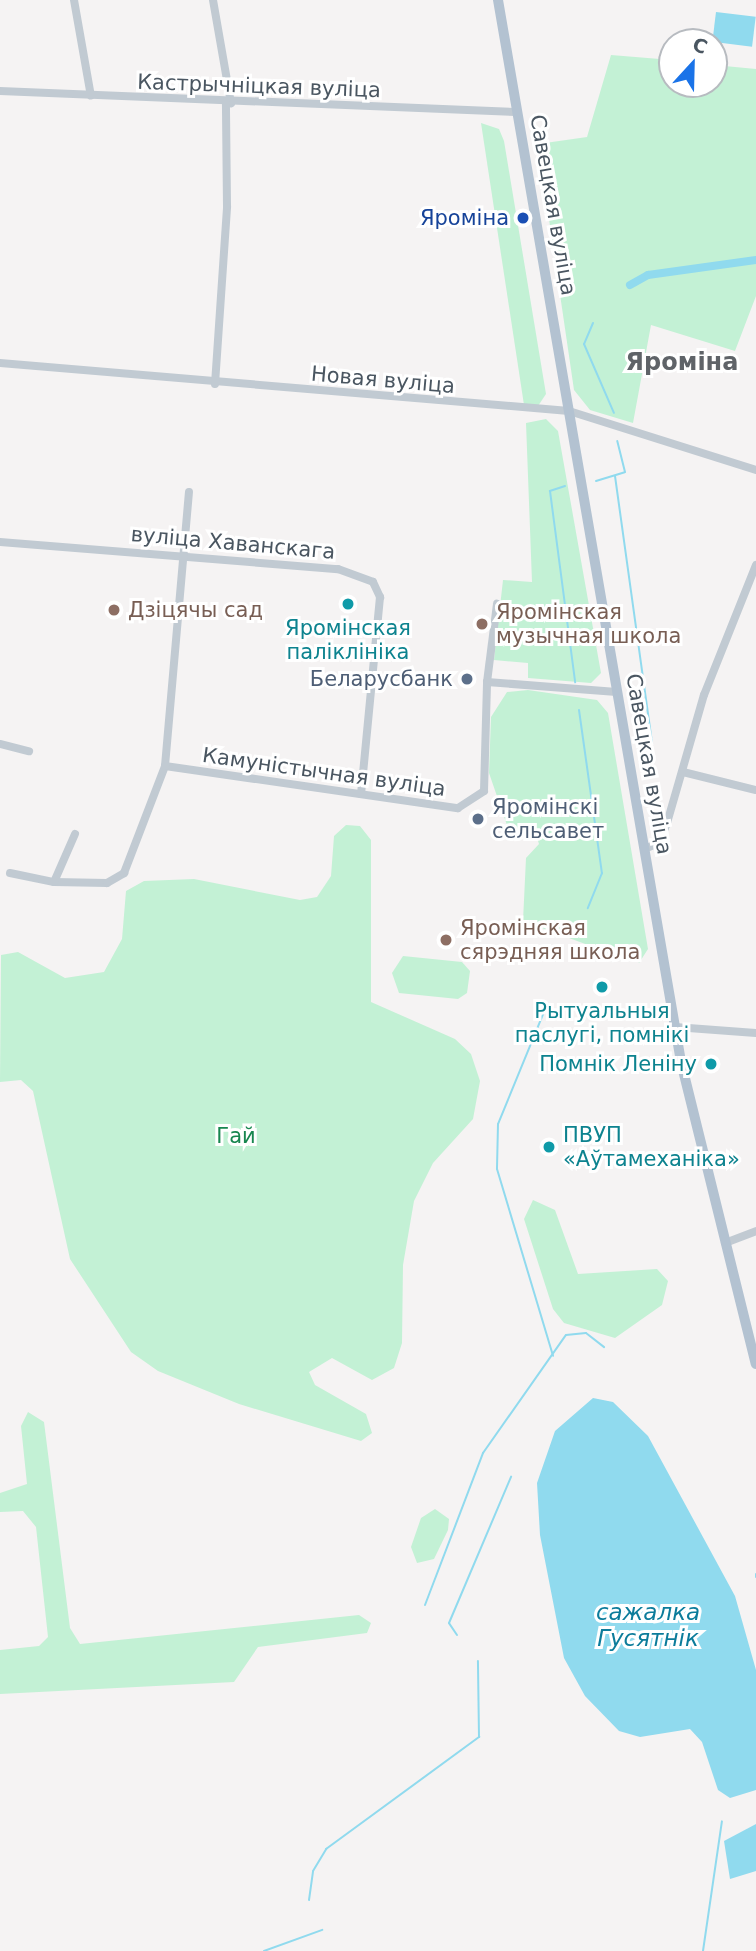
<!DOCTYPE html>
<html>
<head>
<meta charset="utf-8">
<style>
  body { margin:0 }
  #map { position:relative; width:756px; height:1951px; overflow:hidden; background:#f5f3f3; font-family:"DejaVu Sans",sans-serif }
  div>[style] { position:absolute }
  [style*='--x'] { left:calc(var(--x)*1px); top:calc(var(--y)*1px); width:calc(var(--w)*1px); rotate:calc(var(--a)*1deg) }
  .green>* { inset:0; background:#c3f1d5 }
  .water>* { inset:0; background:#90daee; transform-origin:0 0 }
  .stream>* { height:2px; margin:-1px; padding:0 1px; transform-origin:1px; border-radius:1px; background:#90daee }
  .canal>* { height:8px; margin:-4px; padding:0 4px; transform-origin:4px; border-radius:4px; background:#90daee }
  .minor>* { height:8px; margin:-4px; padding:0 4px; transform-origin:4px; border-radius:4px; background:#c1cad2 }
  .major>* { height:10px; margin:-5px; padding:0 5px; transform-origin:5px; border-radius:5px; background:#b3c2d1 }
  .dots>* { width:19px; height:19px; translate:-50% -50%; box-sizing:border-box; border:4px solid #fff; border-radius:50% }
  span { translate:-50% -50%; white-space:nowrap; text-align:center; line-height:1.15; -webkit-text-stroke:6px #fff; paint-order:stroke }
  .street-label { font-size:21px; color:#4a5661 }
  .transit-label { font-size:21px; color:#164399 }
  .right { translate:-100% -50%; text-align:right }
  .education-label { font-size:21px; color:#785e54 }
  .left { translate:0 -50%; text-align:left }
  .culture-label { font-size:21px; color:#0d838f }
  .service-label { font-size:21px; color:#4e5e75 }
  .park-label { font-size:21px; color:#17864f }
  .water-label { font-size:23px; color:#0c7c9b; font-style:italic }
  .quarter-label { font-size:24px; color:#5f6368; font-weight:700 }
  .north { position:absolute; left:658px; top:28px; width:70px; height:70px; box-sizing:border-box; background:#fff; border:2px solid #b7bbc0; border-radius:50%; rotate:22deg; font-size:19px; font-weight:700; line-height:28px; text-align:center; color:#4a5661 }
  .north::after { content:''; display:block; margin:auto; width:24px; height:32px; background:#1a73e8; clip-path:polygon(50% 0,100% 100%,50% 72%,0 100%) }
</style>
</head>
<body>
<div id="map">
  <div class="green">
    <div style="clip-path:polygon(611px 55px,672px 60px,672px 84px,714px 84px,714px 65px,756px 69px,756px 296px,735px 351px,651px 325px,633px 423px,590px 410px,574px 390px,538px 144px,587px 137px)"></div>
    <div style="clip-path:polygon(481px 123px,499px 129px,504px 141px,546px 394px,538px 406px,524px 405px)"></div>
    <div style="clip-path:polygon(546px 419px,558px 431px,601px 673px,591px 683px,528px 678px,528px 663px,494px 660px,503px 580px,532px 582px,526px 423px)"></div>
    <div style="clip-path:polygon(528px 690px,597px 700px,608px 713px,648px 949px,639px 963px,632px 944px,614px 947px,615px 955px,523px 921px,526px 858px,539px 844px,536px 834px,509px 831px,489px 773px,491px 717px,507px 692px)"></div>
    <div style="clip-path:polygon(346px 825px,360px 826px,371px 840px,371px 1002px,455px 1039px,471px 1054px,480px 1081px,473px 1119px,433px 1163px,414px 1201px,403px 1265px,402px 1343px,394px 1368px,372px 1380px,332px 1358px,309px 1372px,315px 1385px,366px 1414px,372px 1433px,361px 1441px,239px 1404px,158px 1371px,131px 1352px,70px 1259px,33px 1091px,21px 1080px,0 1082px,1px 955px,18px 952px,65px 978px,104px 972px,122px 939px,126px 891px,144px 881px,194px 879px,300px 900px,317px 897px,331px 876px,334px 836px)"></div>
    <div style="clip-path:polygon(403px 956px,462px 962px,470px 971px,467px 993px,458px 999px,399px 993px,392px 973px)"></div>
    <div style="clip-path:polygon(533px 1200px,555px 1210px,578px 1274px,657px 1269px,668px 1281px,662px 1305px,615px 1338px,564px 1323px,553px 1309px,524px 1219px)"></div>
    <div style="clip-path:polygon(28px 1412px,44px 1422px,70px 1628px,80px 1644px,359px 1615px,371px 1623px,367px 1633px,258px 1647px,234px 1682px,0 1694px,0 1650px,39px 1646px,48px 1637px,36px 1527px,23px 1511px,0 1512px,0 1493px,27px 1484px,21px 1426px)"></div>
    <div style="clip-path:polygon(435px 1509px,449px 1519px,448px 1530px,434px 1559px,417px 1563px,411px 1547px,421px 1518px)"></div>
  </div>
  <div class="water">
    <div style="left:716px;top:12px;width:40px;height:30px;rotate:7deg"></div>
    <div style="clip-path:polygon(593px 1398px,613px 1402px,648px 1436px,735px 1596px,756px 1670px,756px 1790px,730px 1798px,718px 1790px,702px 1742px,690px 1729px,640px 1737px,619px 1731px,585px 1696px,564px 1658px,540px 1535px,537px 1483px,555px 1431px)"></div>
    <div style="clip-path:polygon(756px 1824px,756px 1871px,730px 1879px,724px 1841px)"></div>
  </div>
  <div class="stream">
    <div style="--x:593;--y:323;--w:23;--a:113"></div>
    <div style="--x:584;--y:344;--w:75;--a:66.5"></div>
    <div style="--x:615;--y:476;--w:270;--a:82.1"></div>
    <div style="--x:596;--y:481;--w:30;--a:-17"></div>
    <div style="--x:625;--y:472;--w:32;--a:-104"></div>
    <div style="--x:565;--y:486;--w:16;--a:162"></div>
    <div style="--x:550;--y:491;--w:193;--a:82.5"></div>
    <div style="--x:579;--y:710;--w:165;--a:82"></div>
    <div style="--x:602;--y:873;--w:38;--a:112"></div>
    <div style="--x:546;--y:1007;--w:126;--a:112.3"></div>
    <div style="--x:498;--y:1124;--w:45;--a:91.3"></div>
    <div style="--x:497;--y:1169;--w:195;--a:73.3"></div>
    <div style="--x:756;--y:1574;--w:3;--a:90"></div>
    <div style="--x:425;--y:1605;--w:163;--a:-69.1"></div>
    <div style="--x:483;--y:1453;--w:144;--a:-54.9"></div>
    <div style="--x:566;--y:1335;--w:20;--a:-6"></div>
    <div style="--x:586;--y:1333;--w:23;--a:38"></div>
    <div style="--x:457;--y:1635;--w:14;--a:-124"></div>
    <div style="--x:449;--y:1623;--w:159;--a:-67"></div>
    <div style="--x:309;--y:1900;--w:29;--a:-82"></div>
    <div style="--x:313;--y:1871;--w:26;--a:-59"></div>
    <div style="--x:326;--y:1849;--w:190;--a:-36.2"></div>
    <div style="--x:479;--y:1737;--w:76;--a:-90.8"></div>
    <div style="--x:264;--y:1951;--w:62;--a:-19.9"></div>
    <div style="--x:703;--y:1951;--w:131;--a:-81.7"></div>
  </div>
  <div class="canal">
    <div style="--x:630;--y:285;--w:21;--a:-29"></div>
    <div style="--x:648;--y:275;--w:109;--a:-7.9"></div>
  </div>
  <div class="minor">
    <div style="--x:74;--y:0;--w:97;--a:80"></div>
    <div style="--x:213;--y:0;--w:105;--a:80.1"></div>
    <div style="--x:0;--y:91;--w:517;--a:2.33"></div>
    <div style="--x:0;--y:363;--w:571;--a:4.82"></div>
    <div style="--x:569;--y:411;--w:196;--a:17.5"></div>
    <div style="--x:215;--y:384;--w:178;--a:-86.1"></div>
    <div style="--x:227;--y:206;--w:103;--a:-90.6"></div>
    <div style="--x:0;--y:542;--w:339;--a:4.6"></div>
    <div style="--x:338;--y:569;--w:37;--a:20"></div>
    <div style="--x:373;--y:582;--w:17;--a:65"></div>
    <div style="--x:380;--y:597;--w:198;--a:95.5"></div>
    <div style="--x:487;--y:682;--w:79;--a:-82.7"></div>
    <div style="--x:0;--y:744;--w:30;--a:14"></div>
    <div style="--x:165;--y:766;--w:296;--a:8.2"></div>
    <div style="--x:458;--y:808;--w:31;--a:-33"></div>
    <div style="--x:484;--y:791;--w:109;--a:-88.4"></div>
    <div style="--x:487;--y:682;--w:130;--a:4.4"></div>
    <div style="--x:683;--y:772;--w:75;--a:13.9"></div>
    <div style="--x:75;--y:834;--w:52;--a:113.6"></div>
    <div style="--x:54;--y:882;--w:53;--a:1.1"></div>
    <div style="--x:107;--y:883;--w:20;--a:-30"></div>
    <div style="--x:124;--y:873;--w:115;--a:-69"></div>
    <div style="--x:165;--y:766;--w:275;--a:-85"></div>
    <div style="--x:644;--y:849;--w:16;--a:-22"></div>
    <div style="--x:659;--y:843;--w:22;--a:-68"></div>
    <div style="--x:667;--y:823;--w:133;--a:-73.9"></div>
    <div style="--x:704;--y:695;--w:140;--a:-68.2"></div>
    <div style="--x:10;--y:873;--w:45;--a:11.6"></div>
    <div style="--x:675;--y:1027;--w:81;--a:4.2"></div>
    <div style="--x:725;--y:1243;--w:33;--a:-21"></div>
  </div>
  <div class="major">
    <div style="--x:498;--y:0;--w:1078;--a:80.22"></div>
    <div style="--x:681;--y:1062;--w:311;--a:76.1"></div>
  </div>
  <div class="dots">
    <div style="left:523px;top:218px;background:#1a4fb4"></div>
    <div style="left:348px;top:604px;background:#0f9aa8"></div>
    <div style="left:114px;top:610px;background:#8d6e63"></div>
    <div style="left:482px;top:624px;background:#8d6e63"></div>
    <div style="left:467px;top:679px;background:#5c6f8a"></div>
    <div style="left:478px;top:819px;background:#5c6f8a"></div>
    <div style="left:446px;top:940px;background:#8d6e63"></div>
    <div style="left:602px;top:987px;background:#0f9aa8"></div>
    <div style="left:711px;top:1064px;background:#0f9aa8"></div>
    <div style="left:549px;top:1147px;background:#0f9aa8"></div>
  </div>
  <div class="street-label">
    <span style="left:259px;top:86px;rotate:2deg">Кастрычніцкая вуліца</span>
    <span style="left:553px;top:205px;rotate:80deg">Савецкая вуліца</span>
    <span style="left:383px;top:380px;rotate:5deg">Новая вуліца</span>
    <span style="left:233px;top:543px;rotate:5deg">вуліца Хаванскага</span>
    <span style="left:649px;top:764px;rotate:80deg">Савецкая вуліца</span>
    <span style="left:324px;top:772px;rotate:8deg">Камуністычная вуліца</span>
  </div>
  <div class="transit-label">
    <span class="right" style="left:509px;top:218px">Яроміна</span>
  </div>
  <div class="education-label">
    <span class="left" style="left:128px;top:610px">Дзіцячы сад</span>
    <span class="left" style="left:496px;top:624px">Яромінская<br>музычная школа</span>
    <span class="left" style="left:460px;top:940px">Яромінская<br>сярэдняя школа</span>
  </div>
  <div class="culture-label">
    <span style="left:348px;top:640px">Яромінская<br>паліклініка</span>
    <span style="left:602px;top:1023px">Рытуальныя<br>паслугі, помнікі</span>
    <span class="right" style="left:697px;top:1064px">Помнік Леніну</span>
    <span class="left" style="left:563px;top:1147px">ПВУП<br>«Аўтамеханіка»</span>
  </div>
  <div class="service-label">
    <span class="right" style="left:453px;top:679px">Беларусбанк</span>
    <span class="left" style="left:492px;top:819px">Яромінскі<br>сельсавет</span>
  </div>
  <div class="park-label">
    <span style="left:236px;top:1136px">Гай</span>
  </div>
  <div class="water-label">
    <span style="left:648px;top:1625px">сажалка<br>Гусятнік</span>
  </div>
  <div class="quarter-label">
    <span style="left:682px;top:363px">Яроміна</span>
  </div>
  <div class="north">С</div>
</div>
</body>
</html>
